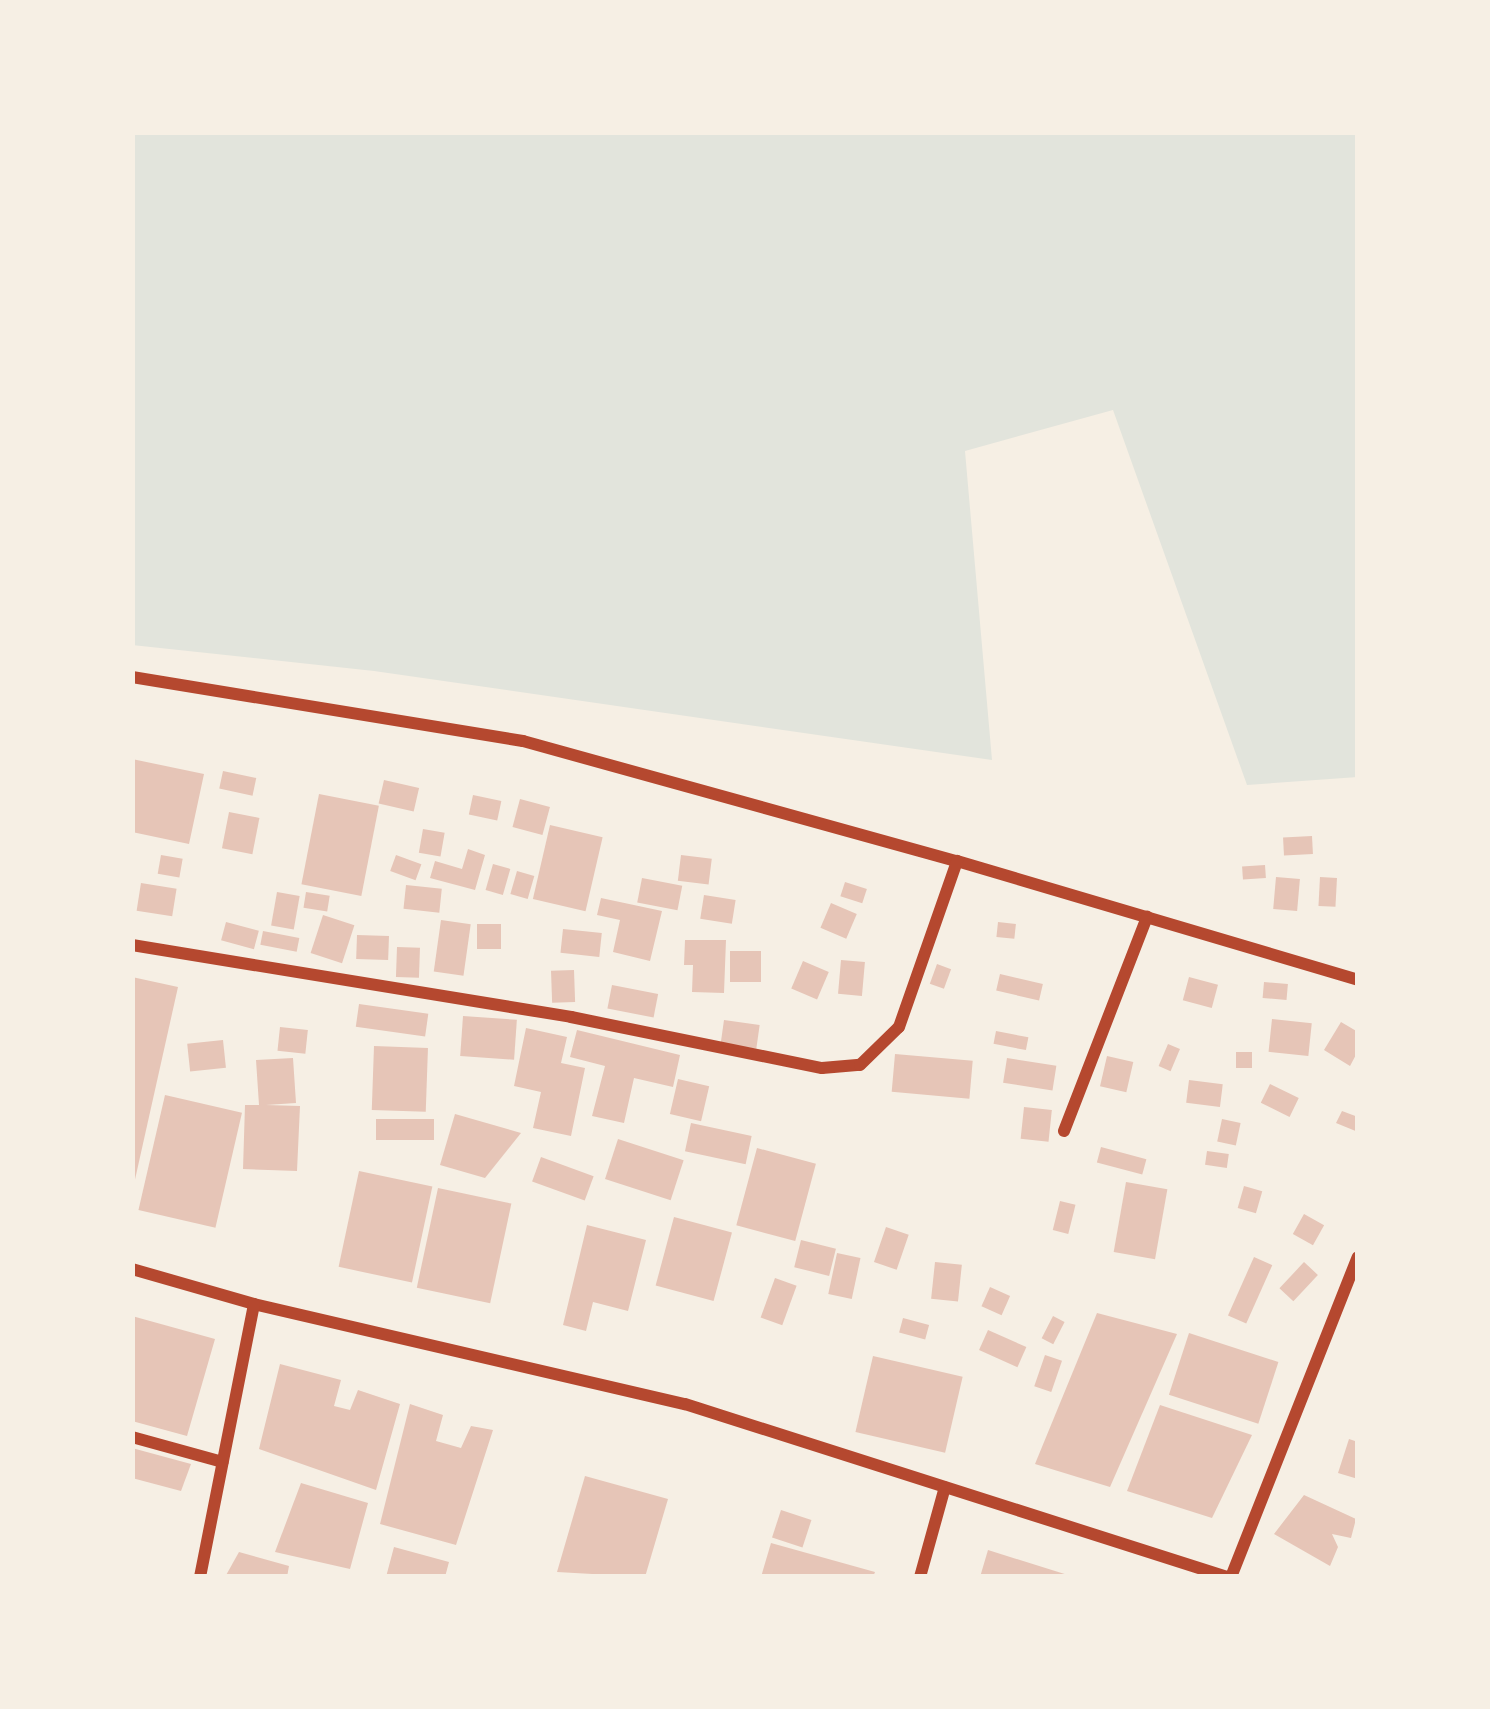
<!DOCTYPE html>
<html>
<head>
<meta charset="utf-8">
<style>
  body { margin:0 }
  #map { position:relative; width:1490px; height:1709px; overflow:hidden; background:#f6efe4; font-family:"Noto Sans",sans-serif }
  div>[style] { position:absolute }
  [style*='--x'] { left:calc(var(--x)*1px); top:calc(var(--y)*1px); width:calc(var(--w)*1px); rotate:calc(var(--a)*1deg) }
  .green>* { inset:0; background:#e2e4dc }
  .building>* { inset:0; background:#e6c5b7; transform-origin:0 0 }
  .minor>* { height:12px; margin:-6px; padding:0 6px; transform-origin:6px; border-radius:6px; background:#b5482f }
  span { translate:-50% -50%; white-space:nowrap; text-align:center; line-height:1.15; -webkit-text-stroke:10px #f6efe4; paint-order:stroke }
  .frame { position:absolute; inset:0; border:135px solid #f6efe4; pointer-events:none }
</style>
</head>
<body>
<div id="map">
  <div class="green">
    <div style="clip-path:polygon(132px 132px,1358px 132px,1358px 777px,1247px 785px,1113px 410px,965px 451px,992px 760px,374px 671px,132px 645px)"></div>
  </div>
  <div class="building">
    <div style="clip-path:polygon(132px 759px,204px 774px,189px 844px,132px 832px)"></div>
    <div style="left:223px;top:771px;width:34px;height:18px;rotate:12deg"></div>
    <div style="left:384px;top:780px;width:36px;height:24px;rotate:13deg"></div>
    <div style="left:319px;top:794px;width:61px;height:92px;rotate:11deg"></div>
    <div style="left:473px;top:795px;width:29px;height:20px;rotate:12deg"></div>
    <div style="left:520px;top:799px;width:31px;height:29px;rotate:15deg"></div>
    <div style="left:229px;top:812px;width:31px;height:37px;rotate:11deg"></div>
    <div style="left:550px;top:825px;width:54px;height:76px;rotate:13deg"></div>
    <div style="left:423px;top:829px;width:22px;height:24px;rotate:10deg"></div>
    <div style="left:1312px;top:836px;width:18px;height:29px;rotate:87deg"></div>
    <div style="clip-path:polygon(468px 849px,485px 855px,475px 890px,430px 878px,435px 861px,462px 869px)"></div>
    <div style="left:161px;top:855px;width:22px;height:19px;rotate:10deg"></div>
    <div style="left:396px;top:855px;width:27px;height:17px;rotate:20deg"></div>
    <div style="left:681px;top:855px;width:31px;height:26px;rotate:7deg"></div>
    <div style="left:493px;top:864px;width:18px;height:27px;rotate:16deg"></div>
    <div style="left:1265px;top:865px;width:13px;height:23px;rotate:86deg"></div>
    <div style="left:517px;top:871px;width:18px;height:24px;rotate:16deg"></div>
    <div style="left:1276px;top:877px;width:24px;height:32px;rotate:5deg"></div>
    <div style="left:1320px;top:877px;width:17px;height:29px;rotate:3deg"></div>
    <div style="left:642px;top:878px;width:41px;height:25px;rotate:11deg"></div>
    <div style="left:845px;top:882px;width:23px;height:15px;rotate:18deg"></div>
    <div style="left:141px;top:883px;width:36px;height:28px;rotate:9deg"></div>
    <div style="left:406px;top:885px;width:36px;height:24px;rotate:6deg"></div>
    <div style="left:277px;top:892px;width:23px;height:34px;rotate:10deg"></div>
    <div style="left:306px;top:892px;width:24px;height:16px;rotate:9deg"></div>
    <div style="left:704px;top:895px;width:32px;height:24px;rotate:9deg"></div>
    <div style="clip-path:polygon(601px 898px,662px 911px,650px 961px,613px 952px,620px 920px,597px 915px)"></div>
    <div style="left:831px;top:903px;width:28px;height:27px;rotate:23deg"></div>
    <div style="left:323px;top:915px;width:33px;height:40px;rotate:18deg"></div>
    <div style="left:441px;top:920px;width:30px;height:52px;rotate:8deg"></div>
    <div style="left:226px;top:922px;width:34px;height:19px;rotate:15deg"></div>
    <div style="left:998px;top:922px;width:18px;height:15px;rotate:6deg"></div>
    <div style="left:477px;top:924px;width:24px;height:25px"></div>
    <div style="left:563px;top:929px;width:39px;height:24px;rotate:6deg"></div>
    <div style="left:263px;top:931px;width:37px;height:14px;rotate:11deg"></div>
    <div style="left:357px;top:935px;width:32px;height:24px;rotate:2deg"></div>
    <div style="clip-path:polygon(685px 940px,726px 940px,724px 993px,692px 992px,693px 965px,684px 965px)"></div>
    <div style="left:397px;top:947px;width:23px;height:30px;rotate:2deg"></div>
    <div style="left:761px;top:951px;width:31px;height:31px;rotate:90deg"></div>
    <div style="left:841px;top:960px;width:24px;height:34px;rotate:5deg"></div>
    <div style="left:803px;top:961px;width:28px;height:30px;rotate:23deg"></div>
    <div style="left:937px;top:964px;width:15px;height:21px;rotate:20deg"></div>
    <div style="left:574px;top:970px;width:32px;height:23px;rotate:88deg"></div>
    <div style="left:1000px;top:974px;width:44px;height:17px;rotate:13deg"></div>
    <div style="clip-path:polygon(132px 977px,178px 987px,134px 1184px,132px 1184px)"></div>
    <div style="left:1189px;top:977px;width:30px;height:24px;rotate:15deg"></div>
    <div style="left:1264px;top:982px;width:24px;height:16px;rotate:5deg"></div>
    <div style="left:612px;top:985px;width:47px;height:24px;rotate:11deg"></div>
    <div style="left:359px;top:1004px;width:70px;height:23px;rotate:8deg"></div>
    <div style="left:463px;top:1016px;width:54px;height:40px;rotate:4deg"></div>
    <div style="left:1272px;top:1019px;width:40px;height:33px;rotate:6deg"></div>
    <div style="left:724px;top:1020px;width:36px;height:24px;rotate:8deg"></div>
    <div style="clip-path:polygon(1341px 1022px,1358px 1032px,1358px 1051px,1350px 1066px,1324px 1050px)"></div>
    <div style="left:280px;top:1027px;width:28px;height:24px;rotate:6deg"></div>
    <div style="clip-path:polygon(526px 1028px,567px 1037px,561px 1063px,585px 1068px,571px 1136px,533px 1128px,541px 1092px,514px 1086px)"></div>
    <div style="clip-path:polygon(577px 1030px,680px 1055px,673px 1087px,634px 1078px,624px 1123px,592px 1116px,605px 1066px,570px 1057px)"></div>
    <div style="left:996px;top:1031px;width:33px;height:13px;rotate:11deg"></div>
    <div style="left:223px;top:1040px;width:28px;height:36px;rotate:84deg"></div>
    <div style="left:1168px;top:1044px;width:13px;height:24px;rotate:23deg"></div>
    <div style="left:374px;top:1046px;width:54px;height:64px;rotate:2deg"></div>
    <div style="left:1236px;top:1052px;width:16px;height:16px"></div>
    <div style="left:895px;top:1054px;width:78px;height:38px;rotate:5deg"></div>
    <div style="left:1107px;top:1056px;width:27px;height:31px;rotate:13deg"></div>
    <div style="clip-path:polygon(293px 1058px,296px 1103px,266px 1105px,300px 1106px,297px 1171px,243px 1169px,245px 1105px,259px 1105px,256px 1060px)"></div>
    <div style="left:1007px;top:1058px;width:50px;height:25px;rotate:9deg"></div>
    <div style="left:678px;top:1079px;width:32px;height:36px;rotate:13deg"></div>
    <div style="left:1189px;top:1080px;width:34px;height:23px;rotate:7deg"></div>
    <div style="left:1270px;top:1084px;width:32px;height:21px;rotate:26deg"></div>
    <div style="left:165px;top:1095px;width:79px;height:118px;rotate:13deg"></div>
    <div style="left:1024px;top:1107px;width:28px;height:32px;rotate:6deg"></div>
    <div style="clip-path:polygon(1342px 1111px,1358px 1117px,1358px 1132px,1336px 1123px)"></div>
    <div style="clip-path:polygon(455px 1114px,521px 1133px,485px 1178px,440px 1165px)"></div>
    <div style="left:434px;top:1119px;width:21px;height:58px;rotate:90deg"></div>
    <div style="left:1222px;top:1119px;width:19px;height:23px;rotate:12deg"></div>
    <div style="left:691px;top:1123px;width:62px;height:29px;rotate:12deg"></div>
    <div style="left:618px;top:1139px;width:69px;height:42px;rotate:18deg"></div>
    <div style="left:1101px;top:1147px;width:47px;height:16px;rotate:15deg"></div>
    <div style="left:757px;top:1148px;width:61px;height:80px;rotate:15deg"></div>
    <div style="left:1207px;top:1151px;width:22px;height:14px;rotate:8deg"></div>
    <div style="left:541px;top:1157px;width:56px;height:26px;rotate:20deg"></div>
    <div style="left:359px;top:1171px;width:75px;height:98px;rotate:12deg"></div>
    <div style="left:1126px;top:1182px;width:42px;height:71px;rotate:10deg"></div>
    <div style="left:1244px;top:1186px;width:19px;height:23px;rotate:16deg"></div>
    <div style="left:438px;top:1188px;width:75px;height:102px;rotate:12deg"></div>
    <div style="left:1060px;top:1201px;width:16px;height:30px;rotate:14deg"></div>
    <div style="left:1304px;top:1214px;width:23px;height:23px;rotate:29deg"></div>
    <div style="left:674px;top:1217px;width:60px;height:71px;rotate:15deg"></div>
    <div style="clip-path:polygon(587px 1225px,646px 1240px,628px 1311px,593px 1302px,586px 1331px,563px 1325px)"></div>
    <div style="left:886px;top:1227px;width:24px;height:37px;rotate:19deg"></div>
    <div style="left:801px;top:1240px;width:36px;height:28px;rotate:14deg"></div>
    <div style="left:837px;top:1253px;width:24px;height:42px;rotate:12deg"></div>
    <div style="left:1254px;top:1257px;width:20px;height:64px;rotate:24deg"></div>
    <div style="left:935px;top:1262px;width:27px;height:37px;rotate:6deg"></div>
    <div style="left:1304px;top:1262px;width:19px;height:36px;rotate:43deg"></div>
    <div style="left:775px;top:1278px;width:23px;height:42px;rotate:20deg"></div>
    <div style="left:990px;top:1287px;width:22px;height:21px;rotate:24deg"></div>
    <div style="clip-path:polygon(1097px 1313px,1177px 1334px,1110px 1487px,1035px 1464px)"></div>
    <div style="clip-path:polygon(132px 1316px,215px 1339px,187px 1436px,132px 1421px)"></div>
    <div style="left:1053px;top:1316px;width:13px;height:25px;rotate:27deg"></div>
    <div style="left:903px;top:1318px;width:27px;height:15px;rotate:15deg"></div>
    <div style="left:988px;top:1330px;width:42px;height:22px;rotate:24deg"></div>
    <div style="left:1189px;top:1333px;width:94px;height:65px;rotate:18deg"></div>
    <div style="left:1045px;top:1355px;width:18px;height:33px;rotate:19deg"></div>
    <div style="left:873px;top:1356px;width:92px;height:78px;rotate:13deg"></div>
    <div style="clip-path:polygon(280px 1364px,341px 1380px,334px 1406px,350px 1410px,358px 1390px,400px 1404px,376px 1490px,259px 1449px)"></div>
    <div style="clip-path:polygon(410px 1404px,443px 1415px,436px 1441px,461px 1448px,471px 1426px,493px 1430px,456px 1545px,380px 1524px)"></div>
    <div style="clip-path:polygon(1160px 1405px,1252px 1435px,1212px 1518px,1127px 1491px)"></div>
    <div style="clip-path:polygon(1349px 1439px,1358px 1442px,1358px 1479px,1338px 1473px)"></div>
    <div style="clip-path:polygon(132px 1448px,191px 1464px,181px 1491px,132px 1478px)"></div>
    <div style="clip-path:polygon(585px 1476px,668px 1499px,645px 1577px,557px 1572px)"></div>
    <div style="clip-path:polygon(301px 1483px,368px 1503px,350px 1569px,275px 1552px)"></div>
    <div style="clip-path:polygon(1304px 1495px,1356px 1519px,1351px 1538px,1332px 1534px,1338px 1547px,1330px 1566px,1274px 1534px)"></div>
    <div style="left:781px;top:1510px;width:32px;height:29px;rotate:18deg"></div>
    <div style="clip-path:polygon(771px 1543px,875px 1572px,873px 1577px,761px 1577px)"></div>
    <div style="clip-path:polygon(394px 1547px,449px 1562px,445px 1577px,386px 1577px)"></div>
    <div style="clip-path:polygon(988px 1550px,1071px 1576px,1070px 1577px,980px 1577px)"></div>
    <div style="clip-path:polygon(239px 1552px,289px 1566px,287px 1577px,225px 1577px)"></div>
  </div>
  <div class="minor">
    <div style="--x:132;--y:677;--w:396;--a:9.3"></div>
    <div style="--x:523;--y:741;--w:450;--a:15.5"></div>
    <div style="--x:957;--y:861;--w:418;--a:16.5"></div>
    <div style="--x:132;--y:945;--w:445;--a:9.3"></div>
    <div style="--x:571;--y:1017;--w:256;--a:11.5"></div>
    <div style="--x:822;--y:1068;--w:38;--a:-5"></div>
    <div style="--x:860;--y:1065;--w:54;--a:-44.3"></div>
    <div style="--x:899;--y:1027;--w:176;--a:-70.7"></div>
    <div style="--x:1064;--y:1131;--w:230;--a:-68.8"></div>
    <div style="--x:132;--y:1269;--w:127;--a:16"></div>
    <div style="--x:254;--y:1304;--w:442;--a:13.1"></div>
    <div style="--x:685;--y:1404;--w:569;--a:17.7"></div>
    <div style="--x:132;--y:1437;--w:94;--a:15.4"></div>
    <div style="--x:200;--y:1577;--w:278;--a:-78.8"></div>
    <div style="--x:920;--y:1577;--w:93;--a:-74.5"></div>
    <div style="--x:1231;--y:1577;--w:344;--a:-68.4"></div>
  </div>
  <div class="frame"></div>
</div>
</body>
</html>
